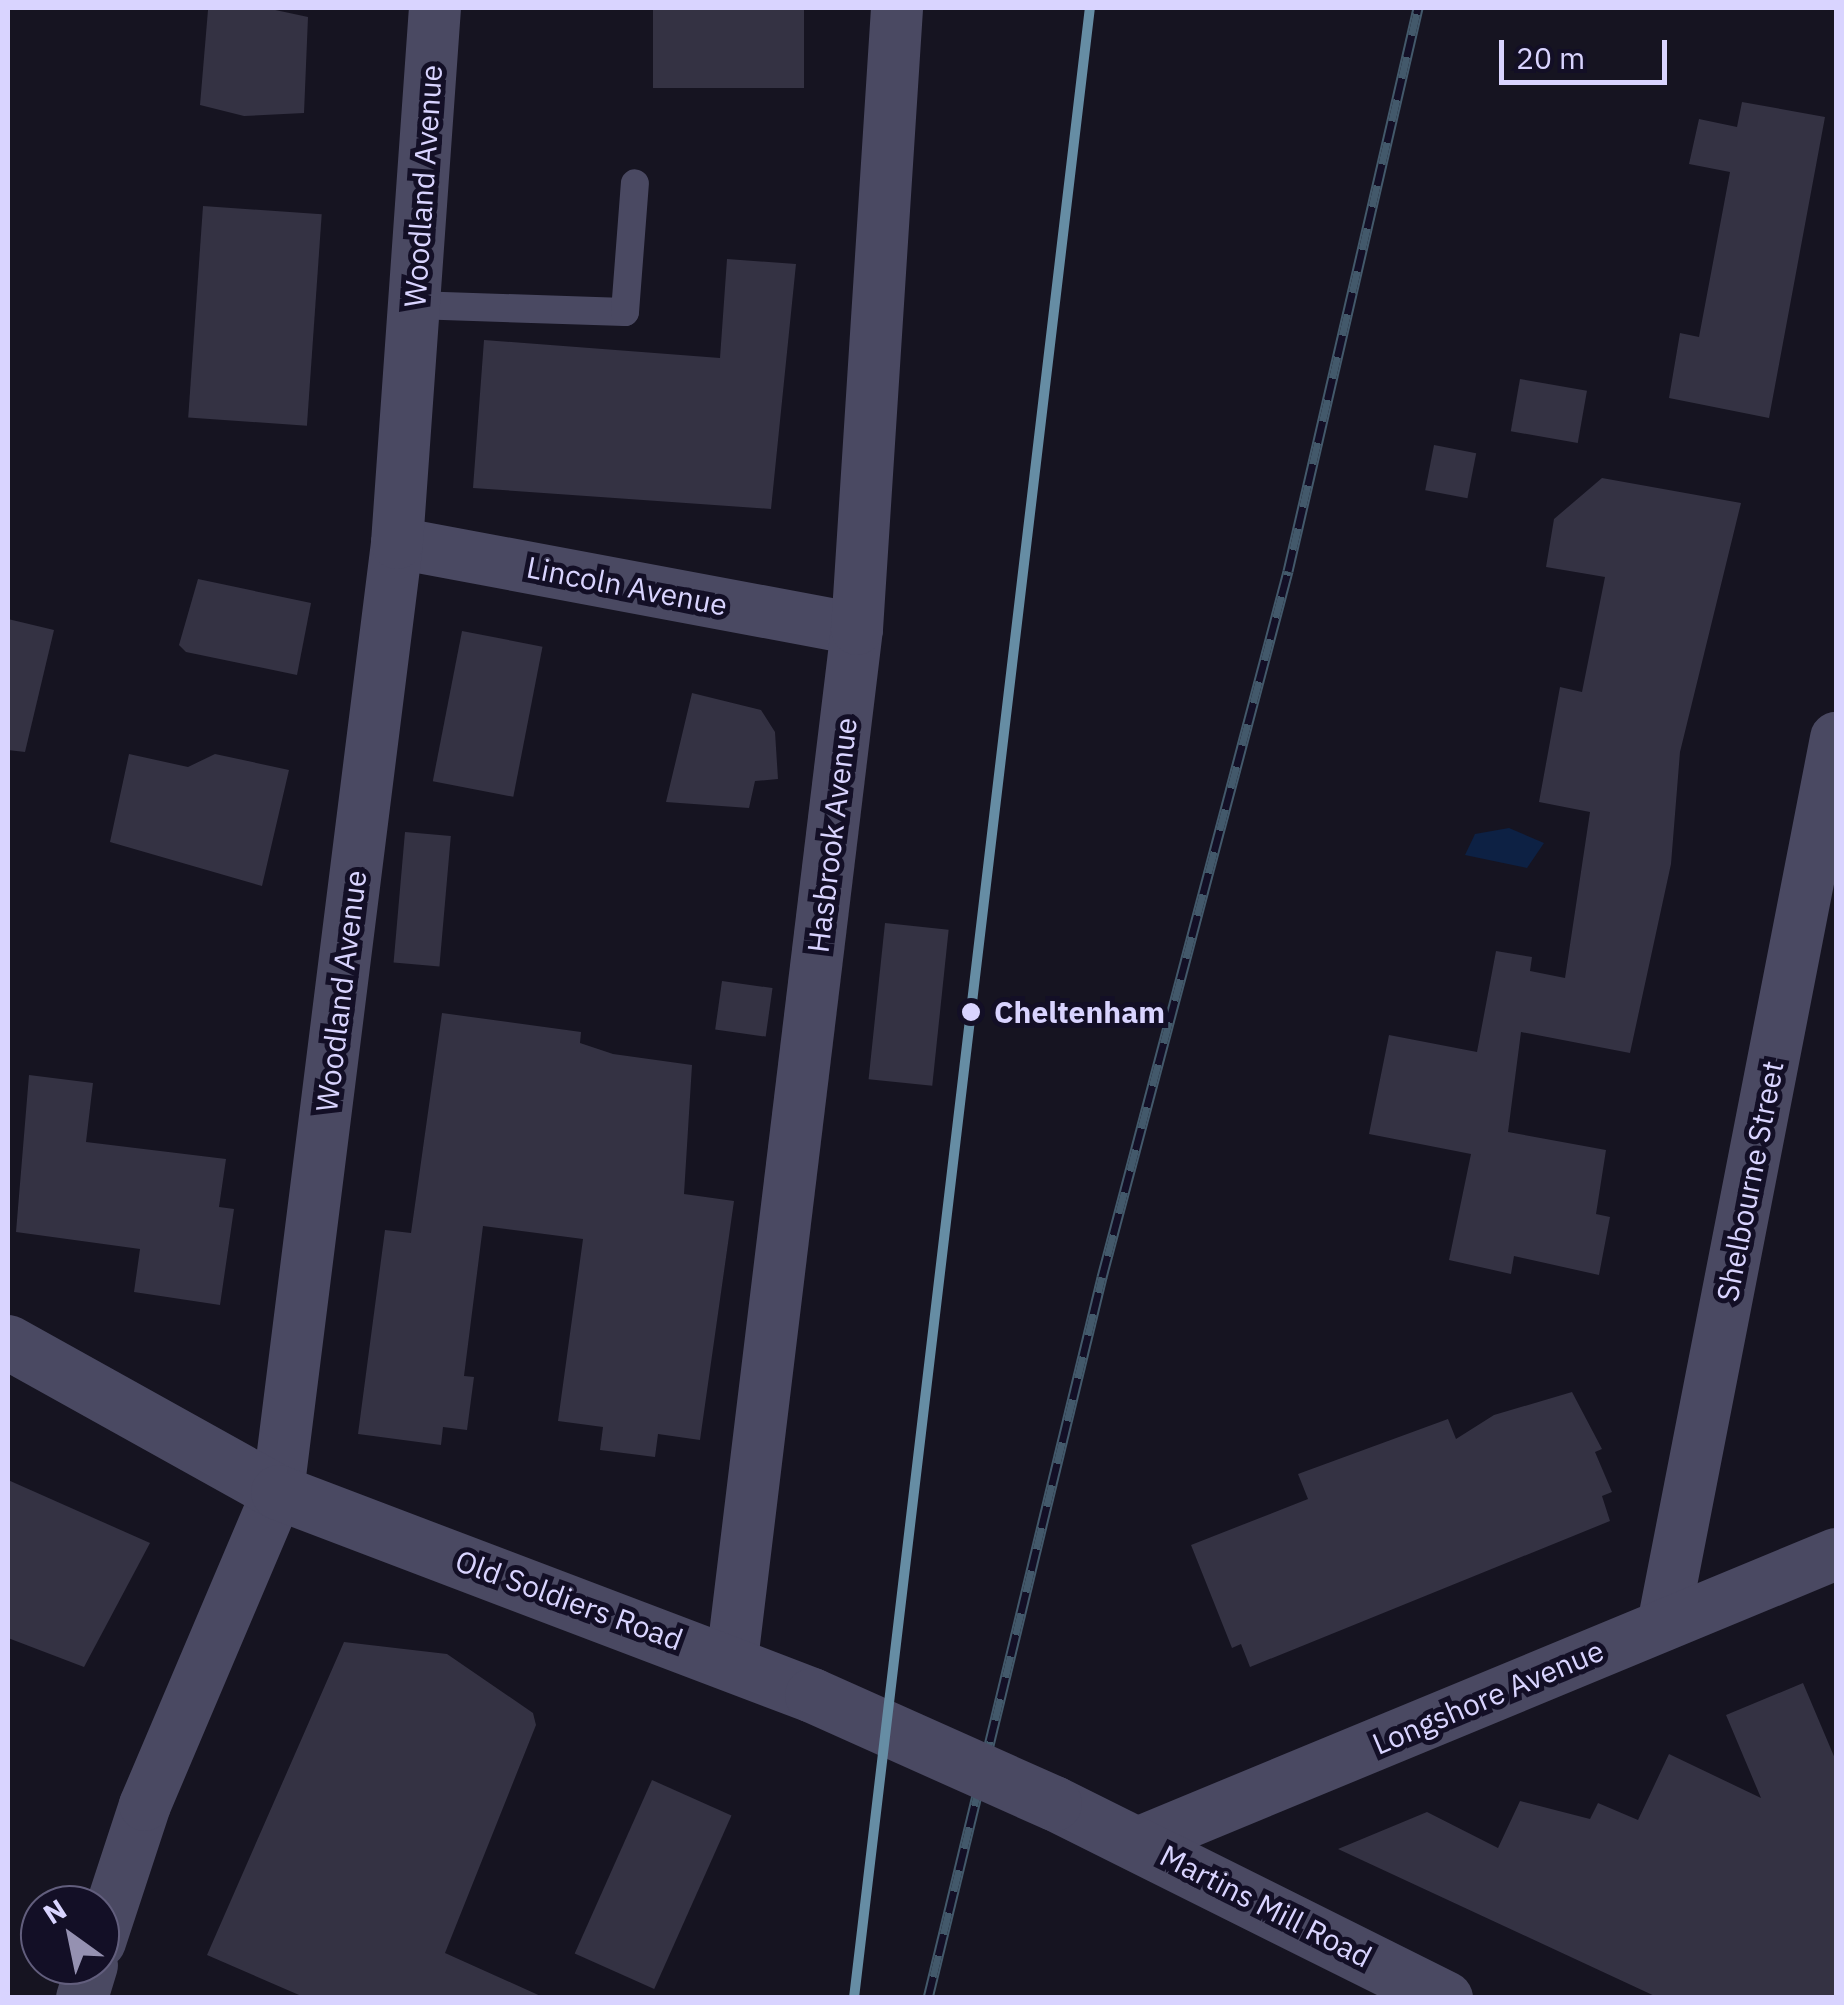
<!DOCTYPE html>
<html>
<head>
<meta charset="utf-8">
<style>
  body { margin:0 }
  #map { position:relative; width:1844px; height:2005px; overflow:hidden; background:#161421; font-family:"IBM Plex Sans",sans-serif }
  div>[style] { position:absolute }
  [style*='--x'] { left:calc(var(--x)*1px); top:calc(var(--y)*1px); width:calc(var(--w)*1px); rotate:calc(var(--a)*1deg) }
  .water>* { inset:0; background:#0d2144 }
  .building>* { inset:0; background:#343243; transform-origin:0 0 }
  .service>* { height:28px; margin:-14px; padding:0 14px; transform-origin:14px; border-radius:14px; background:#4a4962 }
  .minor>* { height:52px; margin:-26px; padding:0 26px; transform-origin:26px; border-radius:26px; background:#4a4962 }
  .tertiary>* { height:55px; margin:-27.5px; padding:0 27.5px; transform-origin:27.5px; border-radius:27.5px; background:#4a4962 }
  .rail>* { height:11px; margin-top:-5.5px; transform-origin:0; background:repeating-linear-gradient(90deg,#130f26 0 22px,#43596b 0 44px); box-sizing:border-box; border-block:2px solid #43596b }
  .tertiary-bridge>* { height:55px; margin:-27.5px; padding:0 27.5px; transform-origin:27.5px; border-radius:27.5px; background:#4a4962 }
  .rail-1>* { height:10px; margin:-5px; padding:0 5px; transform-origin:5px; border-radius:5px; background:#668da4 }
  .dots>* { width:28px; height:28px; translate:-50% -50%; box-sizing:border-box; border:5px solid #130f26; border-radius:50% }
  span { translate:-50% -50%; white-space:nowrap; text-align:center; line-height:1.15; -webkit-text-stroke:10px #130f26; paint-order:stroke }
  .street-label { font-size:30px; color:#d9d4ff }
  .stop-label { font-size:30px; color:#d9d4ff; font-weight:700 }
  .left { translate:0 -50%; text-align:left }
  .frame { position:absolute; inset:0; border:10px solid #d9d4ff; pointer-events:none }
  .north { position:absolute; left:20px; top:1885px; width:100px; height:100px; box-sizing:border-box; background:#130f26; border:2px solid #625e7d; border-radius:50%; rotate:327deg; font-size:28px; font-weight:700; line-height:40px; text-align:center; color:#d9d4ff }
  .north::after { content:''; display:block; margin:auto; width:35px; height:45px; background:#9591b1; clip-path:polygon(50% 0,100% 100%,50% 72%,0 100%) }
  .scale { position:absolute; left:1499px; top:40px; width:168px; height:45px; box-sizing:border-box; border:5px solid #d9d4ff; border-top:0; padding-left:12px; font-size:30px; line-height:35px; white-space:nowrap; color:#d9d4ff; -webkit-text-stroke:8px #130f26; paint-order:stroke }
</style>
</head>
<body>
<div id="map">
  <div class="water">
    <div style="clip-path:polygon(1509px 828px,1544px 843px,1527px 868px,1465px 855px,1475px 834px)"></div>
  </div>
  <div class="building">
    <div style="clip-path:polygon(266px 8px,308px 17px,304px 113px,244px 116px,200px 105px,208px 10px)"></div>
    <div style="left:653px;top:8px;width:151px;height:80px"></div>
    <div style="clip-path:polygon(1742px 102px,1825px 117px,1769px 418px,1669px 398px,1680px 333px,1699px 337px,1730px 172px,1689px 164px,1699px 119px,1737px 127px)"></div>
    <div style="left:203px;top:206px;width:119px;height:212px;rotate:4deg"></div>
    <div style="clip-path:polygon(727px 259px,796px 264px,771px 509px,473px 488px,484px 340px,720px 358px)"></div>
    <div style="left:1520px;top:379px;width:68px;height:53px;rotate:10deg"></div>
    <div style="left:1434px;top:445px;width:43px;height:46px;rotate:11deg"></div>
    <div style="clip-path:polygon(1602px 478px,1741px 503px,1680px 752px,1671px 864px,1630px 1053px,1521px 1032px,1508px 1132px,1606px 1150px,1596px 1214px,1610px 1217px,1599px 1275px,1514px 1256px,1511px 1274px,1449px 1260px,1471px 1154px,1369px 1134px,1389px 1035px,1477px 1052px,1496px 951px,1532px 957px,1530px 971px,1565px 978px,1590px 812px,1539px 802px,1560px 687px,1582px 692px,1605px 577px,1546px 567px,1554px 519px)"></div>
    <div style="clip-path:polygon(198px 579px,311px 603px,297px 675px,186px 652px,179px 645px)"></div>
    <div style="clip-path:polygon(8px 619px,54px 630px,25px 752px,8px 750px)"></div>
    <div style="left:462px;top:631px;width:82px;height:153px;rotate:11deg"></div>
    <div style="clip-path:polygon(692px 693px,761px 710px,775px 732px,778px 779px,755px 781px,749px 808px,666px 802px)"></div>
    <div style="clip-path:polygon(129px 754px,188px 767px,215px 754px,289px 770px,262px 886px,110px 842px)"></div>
    <div style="left:405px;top:832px;width:46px;height:131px;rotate:5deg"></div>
    <div style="left:885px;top:923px;width:64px;height:157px;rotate:6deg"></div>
    <div style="left:722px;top:981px;width:51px;height:49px;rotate:8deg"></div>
    <div style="clip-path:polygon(442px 1013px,581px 1032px,580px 1043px,613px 1054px,692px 1065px,684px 1194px,734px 1201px,700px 1440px,658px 1434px,655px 1457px,600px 1450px,603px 1427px,558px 1421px,583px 1239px,483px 1226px,464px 1376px,474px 1377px,467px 1430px,443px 1427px,441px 1445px,358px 1434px,385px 1230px,411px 1233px)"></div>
    <div style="clip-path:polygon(29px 1075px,93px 1083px,86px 1142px,226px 1159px,219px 1207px,234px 1209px,220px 1305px,134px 1292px,140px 1249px,16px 1232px)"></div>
    <div style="clip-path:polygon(1572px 1392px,1602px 1449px,1595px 1452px,1612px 1492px,1602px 1496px,1610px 1521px,1250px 1667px,1241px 1644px,1232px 1648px,1191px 1545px,1308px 1499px,1298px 1474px,1448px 1419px,1456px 1439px,1494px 1415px)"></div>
    <div style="clip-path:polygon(8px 1480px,150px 1543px,84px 1667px,8px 1638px)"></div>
    <div style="clip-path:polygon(344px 1642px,447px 1654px,533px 1713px,536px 1725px,445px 1953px,545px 1998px,306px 1998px,207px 1955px)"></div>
    <div style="clip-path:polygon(1803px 1683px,1836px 1761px,1836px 1998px,1659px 1998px,1338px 1849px,1427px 1812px,1498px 1848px,1520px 1801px,1590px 1819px,1598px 1803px,1638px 1820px,1669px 1754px,1761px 1798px,1726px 1715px)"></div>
    <div style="left:652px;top:1780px;width:87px;height:190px;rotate:24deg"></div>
  </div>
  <div class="service">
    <div style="--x:414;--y:305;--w:211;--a:1.9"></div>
    <div style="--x:625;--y:312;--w:129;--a:-85.6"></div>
  </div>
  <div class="minor">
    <div style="--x:397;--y:543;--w:468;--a:10.6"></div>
    <div style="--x:1663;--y:1625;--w:904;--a:-78.96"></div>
    <div style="--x:732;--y:1660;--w:1039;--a:-83.09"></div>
    <div style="--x:857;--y:629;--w:622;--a:-86.31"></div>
    <div style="--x:1140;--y:1842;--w:753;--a:-22.48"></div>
    <div style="--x:100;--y:1942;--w:144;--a:-71.8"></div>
    <div style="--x:145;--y:1805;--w:340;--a:-67"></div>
    <div style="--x:278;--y:1492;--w:956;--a:-82.85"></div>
    <div style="--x:397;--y:543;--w:536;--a:-85.94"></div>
    <div style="--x:82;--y:1998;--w:34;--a:-73"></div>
  </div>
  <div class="tertiary">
    <div style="--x:8;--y:1342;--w:309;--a:29.1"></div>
    <div style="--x:278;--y:1492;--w:571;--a:20.81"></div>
    <div style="--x:1054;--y:1803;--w:437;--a:26.5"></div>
  </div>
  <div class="rail">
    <div style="--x:928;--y:1998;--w:742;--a:-76.43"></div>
    <div style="--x:1102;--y:1277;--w:730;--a:-75.24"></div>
    <div style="--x:1288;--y:571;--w:578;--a:-77"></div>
  </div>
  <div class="tertiary-bridge">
    <div style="--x:812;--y:1695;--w:265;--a:24.1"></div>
  </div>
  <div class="rail-1">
    <div style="--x:854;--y:1998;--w:2004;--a:-83.24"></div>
  </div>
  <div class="dots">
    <div style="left:971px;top:1012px;background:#d9d4ff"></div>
  </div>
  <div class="street-label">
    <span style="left:423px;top:186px;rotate:-86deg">Woodland Avenue</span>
    <span style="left:627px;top:586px;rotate:11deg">Lincoln Avenue</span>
    <span style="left:832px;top:835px;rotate:-83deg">Hasbrook Avenue</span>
    <span style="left:341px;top:991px;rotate:-83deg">Woodland Avenue</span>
    <span style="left:1750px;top:1181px;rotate:-79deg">Shelbourne Street</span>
    <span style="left:569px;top:1600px;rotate:20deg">Old Soldiers Road</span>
    <span style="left:1488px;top:1697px;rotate:-23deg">Longshore Avenue</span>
    <span style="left:1266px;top:1906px;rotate:27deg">Martins Mill Road</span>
  </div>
  <div class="stop-label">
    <span class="left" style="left:994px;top:1012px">Cheltenham</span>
  </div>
  <div class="frame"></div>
  <div class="north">N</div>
  <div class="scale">20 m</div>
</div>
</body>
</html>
